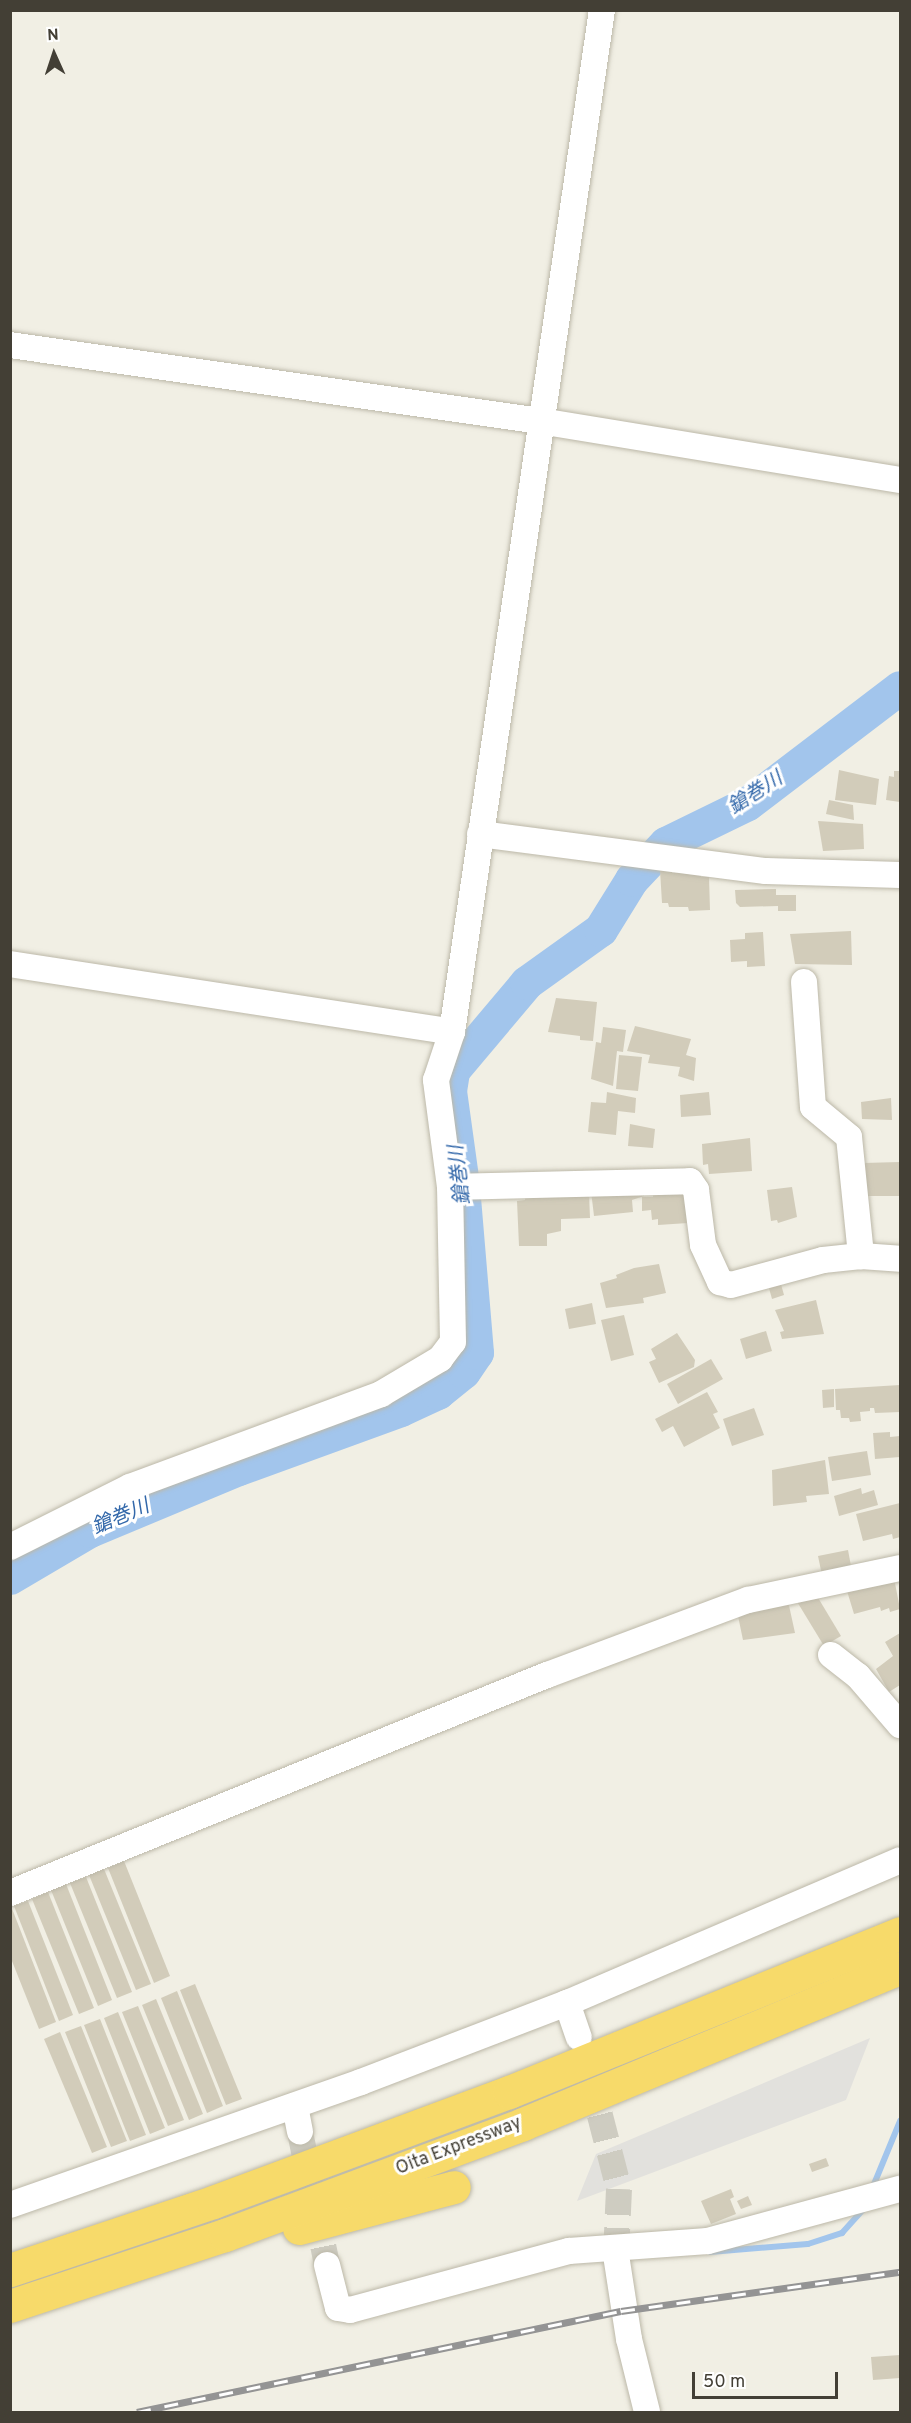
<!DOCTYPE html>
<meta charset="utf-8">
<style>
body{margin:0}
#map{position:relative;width:911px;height:2423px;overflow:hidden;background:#f1efe4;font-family:Overpass,"Noto Sans JP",sans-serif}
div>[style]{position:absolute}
.parking>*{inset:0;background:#e2e1dd}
.stream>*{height:6px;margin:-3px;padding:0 3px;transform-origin:3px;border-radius:3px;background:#a2c5ec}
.river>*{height:34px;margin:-17px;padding:0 17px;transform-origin:17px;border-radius:17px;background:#a2c5ec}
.building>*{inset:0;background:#d2ccba}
.minor-tunnel>*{height:26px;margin-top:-13px;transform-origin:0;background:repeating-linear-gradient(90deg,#ceccc1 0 26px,transparent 0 39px)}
.roads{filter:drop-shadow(0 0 2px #bcb8a8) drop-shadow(0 0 2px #bcb8a8)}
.minor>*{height:26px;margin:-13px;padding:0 13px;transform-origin:13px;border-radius:13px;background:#fff}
.highway>*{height:33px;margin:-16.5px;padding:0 16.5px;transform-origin:16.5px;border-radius:16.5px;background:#f7da6a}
.rail>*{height:7px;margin-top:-3.5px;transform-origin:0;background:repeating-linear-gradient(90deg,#fff 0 14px,#949494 0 28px);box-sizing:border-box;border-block:2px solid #949494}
span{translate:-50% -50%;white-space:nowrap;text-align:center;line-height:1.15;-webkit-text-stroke:6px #fff;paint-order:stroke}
.street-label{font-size:18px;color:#433f35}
.water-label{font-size:20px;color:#3368aa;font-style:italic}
.frame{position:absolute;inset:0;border:12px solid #433f35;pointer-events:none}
.north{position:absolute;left:24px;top:24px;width:60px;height:60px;-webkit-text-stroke:4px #fff;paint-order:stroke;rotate:357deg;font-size:16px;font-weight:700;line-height:24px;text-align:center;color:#433f35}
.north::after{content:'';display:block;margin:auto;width:21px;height:27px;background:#433f35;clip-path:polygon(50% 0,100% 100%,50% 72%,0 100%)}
.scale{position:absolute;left:692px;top:2372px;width:146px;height:27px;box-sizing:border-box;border:3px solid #433f35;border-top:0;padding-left:8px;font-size:18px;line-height:21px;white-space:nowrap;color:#433f35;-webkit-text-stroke:4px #fff;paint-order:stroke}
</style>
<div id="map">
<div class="parking">
<i style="clip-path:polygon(870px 2038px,846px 2100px,577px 2201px,596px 2154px)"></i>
</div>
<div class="stream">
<i style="left:872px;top:2189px;width:74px;rotate:-67.6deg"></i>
<i style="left:710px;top:2252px;width:98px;rotate:-4.7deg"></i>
<i style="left:808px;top:2244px;width:36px;rotate:-18deg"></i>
<i style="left:842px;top:2233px;width:38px;rotate:-48deg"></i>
</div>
<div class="river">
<i style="left:10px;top:1578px;width:93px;rotate:-30.4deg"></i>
<i style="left:90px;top:1531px;width:161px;rotate:-22.6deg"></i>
<i style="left:239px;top:1469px;width:172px;rotate:-20deg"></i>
<i style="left:401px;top:1410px;width:41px;rotate:-24.7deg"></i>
<i style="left:438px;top:1393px;width:33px;rotate:-39deg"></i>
<i style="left:464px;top:1372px;width:23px;rotate:-56deg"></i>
<i style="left:477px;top:1353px;width:169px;rotate:-94.8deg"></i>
<i style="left:463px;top:1185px;width:95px;rotate:-97.9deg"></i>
<i style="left:450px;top:1091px;width:20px;rotate:-81deg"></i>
<i style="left:453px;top:1071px;width:115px;rotate:-49.9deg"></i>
<i style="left:527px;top:983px;width:91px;rotate:-35.6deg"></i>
<i style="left:601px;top:930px;width:59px;rotate:-58.2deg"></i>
<i style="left:632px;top:880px;width:50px;rotate:-46.6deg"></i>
<i style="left:666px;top:844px;width:91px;rotate:-26deg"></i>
<i style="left:748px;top:804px;width:191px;rotate:-37.3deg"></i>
</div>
<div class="building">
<i style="clip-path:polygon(839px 770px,879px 779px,876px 805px,835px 800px)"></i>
<i style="clip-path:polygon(894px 771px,900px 771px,900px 802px,886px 800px,889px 776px,894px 777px)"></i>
<i style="clip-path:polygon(829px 800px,853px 805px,854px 820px,826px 814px)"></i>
<i style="clip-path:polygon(818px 821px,863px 824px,864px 849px,823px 851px)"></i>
<i style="clip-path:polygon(672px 869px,672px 873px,701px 872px,701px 877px,709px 877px,710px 910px,689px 911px,688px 907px,669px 907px,668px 903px,662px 903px,660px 870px)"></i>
<i style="clip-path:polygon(776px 889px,776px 895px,796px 895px,796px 911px,778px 911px,778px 906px,740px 907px,736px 903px,735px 890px)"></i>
<i style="clip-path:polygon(851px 931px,852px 965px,795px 964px,790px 934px)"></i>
<i style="clip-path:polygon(763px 932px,765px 966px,747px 967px,747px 961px,731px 962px,730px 940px,745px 939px,745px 933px)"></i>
<i style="clip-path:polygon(556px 998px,597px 1002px,593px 1041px,580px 1040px,580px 1036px,548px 1032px)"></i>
<i style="clip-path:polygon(635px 1026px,691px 1039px,686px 1055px,696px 1058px,694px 1081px,678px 1076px,680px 1067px,648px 1063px,650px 1055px,627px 1051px)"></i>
<i style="clip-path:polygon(603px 1027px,626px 1030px,623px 1052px,617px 1051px,613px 1086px,591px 1079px,596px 1042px,601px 1043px)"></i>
<i style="clip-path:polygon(619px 1055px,642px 1057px,638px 1091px,616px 1089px)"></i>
<i style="clip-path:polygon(607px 1092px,636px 1098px,635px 1113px,618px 1111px,616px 1135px,588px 1132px,591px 1102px,606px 1103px)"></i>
<i style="clip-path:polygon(709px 1092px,711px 1115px,681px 1117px,680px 1095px)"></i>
<i style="clip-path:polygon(891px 1098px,892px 1120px,862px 1119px,861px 1102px)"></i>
<i style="clip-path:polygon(630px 1124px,655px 1129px,653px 1148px,628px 1146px)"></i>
<i style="clip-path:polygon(750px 1138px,752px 1171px,709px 1174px,708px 1164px,703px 1165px,702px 1144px)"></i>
<i style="clip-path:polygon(900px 1162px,900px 1196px,863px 1196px,863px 1163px)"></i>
<i style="clip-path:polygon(792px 1187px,797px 1217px,778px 1223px,777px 1220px,771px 1221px,767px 1190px)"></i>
<i style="clip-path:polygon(644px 1188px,644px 1196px,632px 1200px,633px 1212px,594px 1216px,591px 1191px)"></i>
<i style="clip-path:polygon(525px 1189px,589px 1193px,590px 1218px,561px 1219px,561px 1231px,547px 1234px,547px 1246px,519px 1246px,517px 1201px,525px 1200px)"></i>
<i style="clip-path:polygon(653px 1193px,687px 1193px,688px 1223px,658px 1225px,658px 1219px,652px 1220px,651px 1210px,642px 1211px,642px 1197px,653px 1197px)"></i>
<i style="clip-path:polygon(659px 1264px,666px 1293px,643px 1298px,644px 1303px,606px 1308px,600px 1283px,617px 1278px,616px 1275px,634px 1268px)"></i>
<i style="clip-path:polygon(779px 1277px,784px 1295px,772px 1299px,767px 1281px)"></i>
<i style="clip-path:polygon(816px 1300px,824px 1334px,782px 1339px,780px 1332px,784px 1331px,775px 1310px)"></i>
<i style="clip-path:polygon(592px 1303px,596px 1324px,569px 1329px,565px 1309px)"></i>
<i style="clip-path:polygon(624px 1315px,634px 1355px,611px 1361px,601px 1320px)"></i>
<i style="clip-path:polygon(766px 1331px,772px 1351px,746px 1359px,740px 1339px)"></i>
<i style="clip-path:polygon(677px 1333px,695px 1360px,694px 1367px,659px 1383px,649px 1362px,656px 1359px,651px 1349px)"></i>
<i style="clip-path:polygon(711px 1359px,723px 1379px,678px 1404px,667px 1384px)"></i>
<i style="clip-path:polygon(900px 1385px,900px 1412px,875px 1413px,874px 1408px,870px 1408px,870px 1411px,860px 1412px,861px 1421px,850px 1422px,849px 1418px,841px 1418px,840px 1410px,836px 1410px,835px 1389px)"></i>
<i style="clip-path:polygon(834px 1389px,834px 1407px,823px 1408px,822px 1390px)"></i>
<i style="clip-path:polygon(707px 1392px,718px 1412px,713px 1414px,720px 1428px,684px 1447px,673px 1426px,662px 1432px,655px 1419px)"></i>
<i style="clip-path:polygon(754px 1408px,764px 1435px,732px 1446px,723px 1419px)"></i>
<i style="clip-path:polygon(890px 1432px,890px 1437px,900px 1436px,900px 1457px,875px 1459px,873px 1433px)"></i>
<i style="clip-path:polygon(867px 1451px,871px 1475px,832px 1481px,828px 1457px)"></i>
<i style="clip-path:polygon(825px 1460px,829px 1494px,806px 1496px,807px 1502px,773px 1506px,772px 1470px)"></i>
<i style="clip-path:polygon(861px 1488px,862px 1494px,874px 1490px,878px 1505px,839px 1516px,834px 1496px)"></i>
<i style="clip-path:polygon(900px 1503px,900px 1537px,893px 1539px,892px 1534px,863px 1541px,856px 1514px)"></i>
<i style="clip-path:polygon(848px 1550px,851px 1566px,823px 1580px,818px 1556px)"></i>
<i style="clip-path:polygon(894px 1578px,900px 1609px,890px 1612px,889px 1608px,881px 1611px,880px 1607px,854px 1614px,847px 1591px)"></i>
<i style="clip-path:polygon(817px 1596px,841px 1636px,824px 1646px,796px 1600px)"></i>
<i style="clip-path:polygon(788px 1601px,795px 1633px,743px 1640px,738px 1616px)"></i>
<i style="clip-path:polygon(900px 1633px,900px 1685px,889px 1692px,876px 1669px,893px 1656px,885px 1642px)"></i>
<i style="clip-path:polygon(124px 1861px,170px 1976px,154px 1983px,108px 1868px)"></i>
<i style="clip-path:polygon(104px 1869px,151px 1984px,136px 1990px,89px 1875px)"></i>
<i style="clip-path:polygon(86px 1877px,132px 1992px,117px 1998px,70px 1883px)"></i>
<i style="clip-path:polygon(66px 1884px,112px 2000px,98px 2006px,51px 1890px)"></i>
<i style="clip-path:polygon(48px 1892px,94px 2008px,79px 2014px,32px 1899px)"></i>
<i style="clip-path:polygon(28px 1901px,73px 2015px,59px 2021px,14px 1906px)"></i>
<i style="clip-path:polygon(11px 1906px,56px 2022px,39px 2029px,10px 1956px)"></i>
<i style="clip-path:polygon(195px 1984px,242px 2099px,226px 2105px,180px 1990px)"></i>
<i style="clip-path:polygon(177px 1991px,223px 2106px,207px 2113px,161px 1998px)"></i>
<i style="clip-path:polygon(156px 1999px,203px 2114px,189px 2120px,142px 2005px)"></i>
<i style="clip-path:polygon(138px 2006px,184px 2120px,168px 2126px,122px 2012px)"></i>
<i style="clip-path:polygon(118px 2012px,165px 2128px,150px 2134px,104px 2018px)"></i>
<i style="clip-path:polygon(100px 2019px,146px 2135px,130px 2141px,84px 2025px)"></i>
<i style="clip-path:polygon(81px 2026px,127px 2141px,111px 2147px,65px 2032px)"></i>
<i style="clip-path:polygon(60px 2032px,107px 2147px,92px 2153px,44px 2039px)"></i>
<i style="clip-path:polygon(826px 2158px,829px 2166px,812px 2172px,809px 2164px)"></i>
<i style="clip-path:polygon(731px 2189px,734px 2197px,730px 2199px,736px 2214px,711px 2224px,701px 2201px)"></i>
<i style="clip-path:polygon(748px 2196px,752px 2205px,741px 2209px,737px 2201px)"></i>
<i style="clip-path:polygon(900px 2355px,900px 2378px,873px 2380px,871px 2357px)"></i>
</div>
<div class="minor-tunnel">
<i style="left:590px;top:2077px;width:116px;rotate:75.5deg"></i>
<i style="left:619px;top:2189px;width:66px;rotate:92.6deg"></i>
<i style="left:300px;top:2132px;width:136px;rotate:78.5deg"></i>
</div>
<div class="roads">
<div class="minor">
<i style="left:10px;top:345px;width:535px;rotate:8.16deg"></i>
<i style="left:540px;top:421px;width:365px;rotate:9.3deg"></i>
<i style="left:480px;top:834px;width:288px;rotate:7.4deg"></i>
<i style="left:766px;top:871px;width:134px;rotate:1.7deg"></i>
<i style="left:10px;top:964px;width:447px;rotate:8.7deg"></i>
<i style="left:804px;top:982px;width:125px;rotate:85.9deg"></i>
<i style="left:813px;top:1107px;width:47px;rotate:39.8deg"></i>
<i style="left:849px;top:1137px;width:120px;rotate:84.2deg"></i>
<i style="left:450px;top:1187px;width:240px;rotate:-1.4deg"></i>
<i style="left:690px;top:1181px;width:11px;rotate:56deg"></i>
<i style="left:696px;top:1190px;width:55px;rotate:82.7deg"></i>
<i style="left:703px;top:1245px;width:41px;rotate:65.3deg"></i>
<i style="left:720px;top:1282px;width:11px;rotate:15deg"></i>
<i style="left:731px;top:1285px;width:95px;rotate:-15.2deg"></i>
<i style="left:823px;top:1260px;width:38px;rotate:-6deg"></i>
<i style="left:861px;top:1256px;width:39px;rotate:4deg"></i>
<i style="left:10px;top:1547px;width:134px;rotate:-26.6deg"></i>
<i style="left:130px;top:1487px;width:268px;rotate:-20.3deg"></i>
<i style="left:381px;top:1394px;width:69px;rotate:-30.7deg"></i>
<i style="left:440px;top:1359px;width:21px;rotate:-53deg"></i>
<i style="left:453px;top:1342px;width:155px;rotate:-91.1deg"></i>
<i style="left:450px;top:1187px;width:108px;rotate:-97.5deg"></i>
<i style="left:436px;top:1080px;width:51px;rotate:-71.6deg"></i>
<i style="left:452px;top:1032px;width:1033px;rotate:-81.65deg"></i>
<i style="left:831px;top:1655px;width:34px;rotate:38deg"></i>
<i style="left:858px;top:1676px;width:65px;rotate:49.4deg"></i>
<i style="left:10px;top:1893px;width:580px;rotate:-22.1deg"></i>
<i style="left:547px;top:1675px;width:215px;rotate:-20.5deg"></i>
<i style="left:748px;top:1600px;width:155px;rotate:-11.9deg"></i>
<i style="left:567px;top:2003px;width:36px;rotate:71deg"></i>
<i style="left:295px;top:2106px;width:26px;rotate:79deg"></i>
<i style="left:10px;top:2205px;width:372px;rotate:-19.3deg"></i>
<i style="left:361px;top:2082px;width:221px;rotate:-21deg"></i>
<i style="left:567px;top:2003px;width:362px;rotate:-23.2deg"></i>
<i style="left:616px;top:2255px;width:85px;rotate:81.2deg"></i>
<i style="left:629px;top:2339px;width:75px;rotate:76.1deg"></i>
<i style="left:327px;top:2265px;width:44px;rotate:75.7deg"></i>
<i style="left:338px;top:2308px;width:12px;rotate:9deg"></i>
<i style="left:350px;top:2310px;width:227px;rotate:-15.1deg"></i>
<i style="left:569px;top:2251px;width:139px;rotate:-4.1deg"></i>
<i style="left:708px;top:2241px;width:199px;rotate:-15.2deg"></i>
</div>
<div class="highway">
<i style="left:299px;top:2228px;width:160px;rotate:-14.8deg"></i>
<i style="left:10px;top:2270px;width:214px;rotate:-18.5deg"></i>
<i style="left:213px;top:2202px;width:316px;rotate:-20.4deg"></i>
<i style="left:509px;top:2092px;width:422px;rotate:-22.1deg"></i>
<i style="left:10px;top:2306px;width:226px;rotate:-18.3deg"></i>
<i style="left:225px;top:2235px;width:318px;rotate:-20.4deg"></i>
<i style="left:523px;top:2124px;width:408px;rotate:-22.5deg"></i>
</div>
</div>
<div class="rail">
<i style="left:137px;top:2412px;width:494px;rotate:-11.8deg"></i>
<i style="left:621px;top:2311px;width:282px;rotate:-8deg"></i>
</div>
<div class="street-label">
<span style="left:459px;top:2147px;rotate:-21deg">Oita Expressway</span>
</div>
<div class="water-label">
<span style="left:756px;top:794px;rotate:-33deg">鎗巻川</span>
<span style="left:461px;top:1175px;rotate:-97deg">鎗巻川</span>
<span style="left:121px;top:1518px;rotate:-23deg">鎗巻川</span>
</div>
<div class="frame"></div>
<div class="north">N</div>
<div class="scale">50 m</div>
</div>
